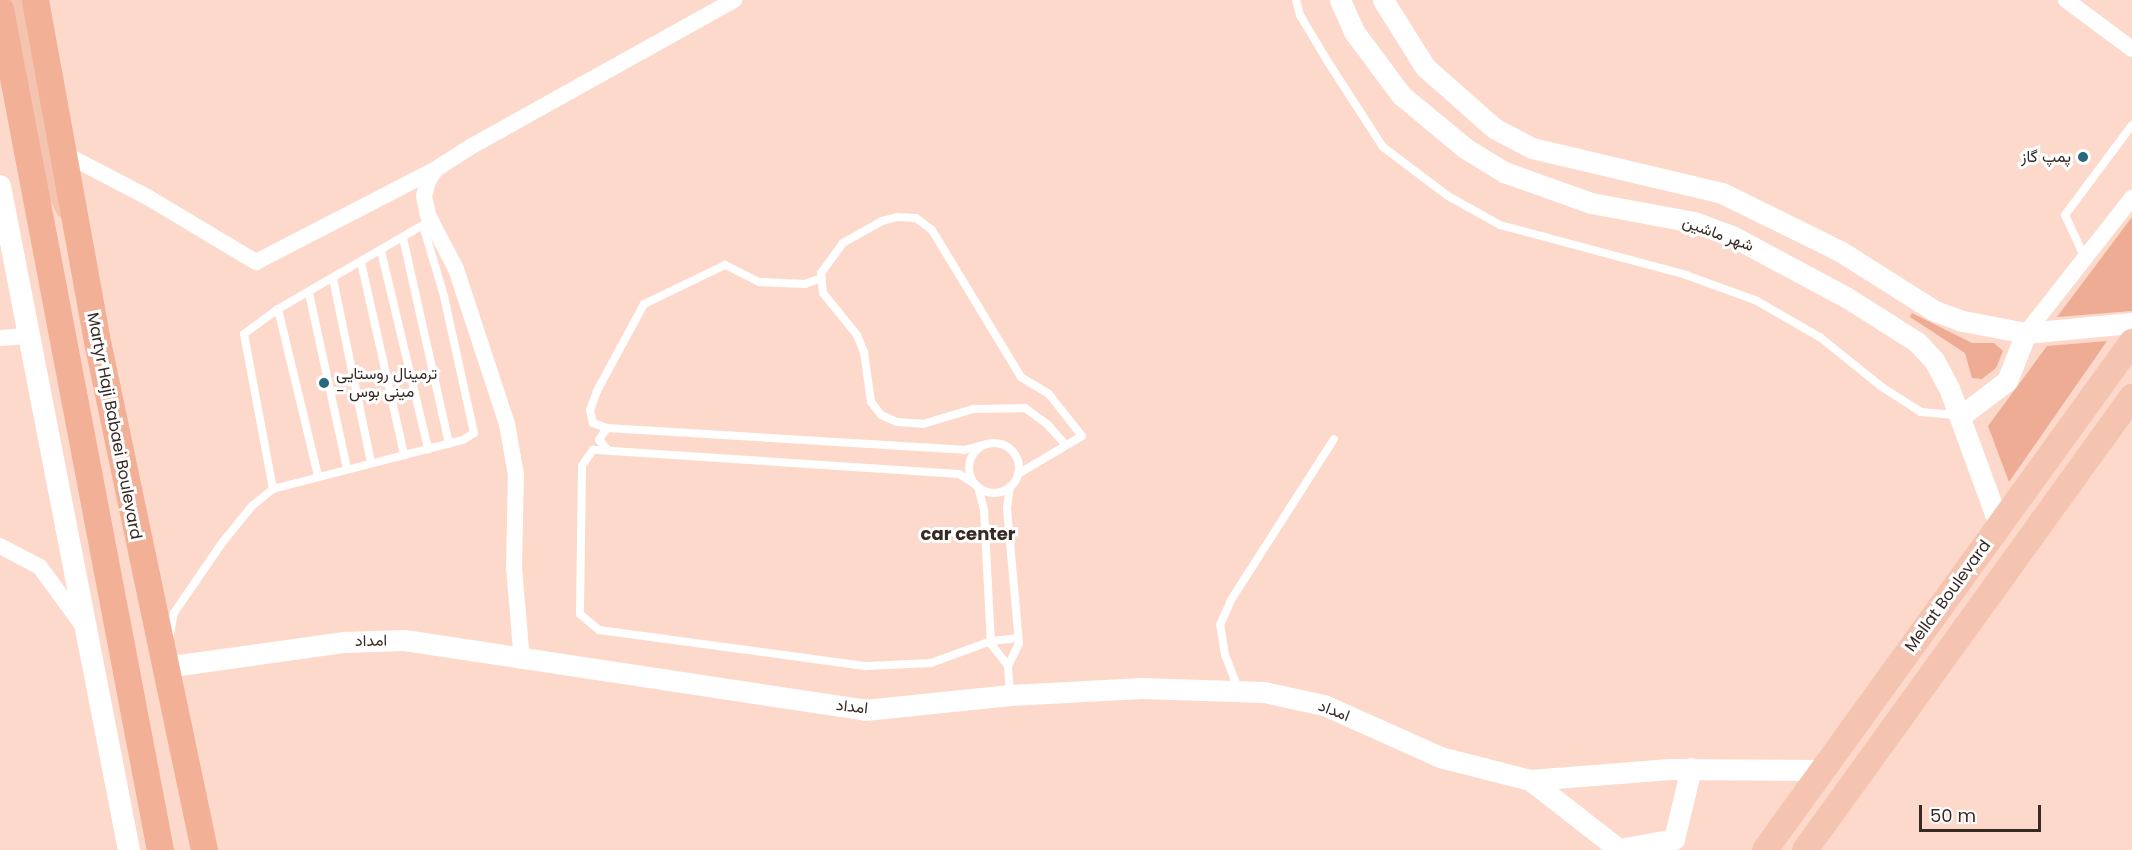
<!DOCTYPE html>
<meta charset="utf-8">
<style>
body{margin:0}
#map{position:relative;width:2132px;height:850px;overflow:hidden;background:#fdd9cb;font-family:Poppins,Vazirmatn,sans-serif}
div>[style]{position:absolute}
.green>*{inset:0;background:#edac93}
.service>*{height:8px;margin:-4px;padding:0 4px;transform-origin:4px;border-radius:4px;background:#fff}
.service>.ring{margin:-4px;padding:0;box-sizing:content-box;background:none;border:8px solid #fff;border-radius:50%}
.minor>*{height:16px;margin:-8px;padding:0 8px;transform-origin:8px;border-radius:8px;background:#fff}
.tertiary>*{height:21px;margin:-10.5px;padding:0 10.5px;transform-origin:10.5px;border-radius:10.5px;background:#fff}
.secondary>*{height:22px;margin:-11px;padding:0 11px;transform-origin:11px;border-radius:11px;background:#fff}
.primary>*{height:26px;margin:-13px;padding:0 13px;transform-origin:13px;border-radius:13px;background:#f5c4b1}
.trunk>*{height:27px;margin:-13.5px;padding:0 13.5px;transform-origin:13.5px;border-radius:13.5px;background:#f2b097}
.dots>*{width:16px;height:16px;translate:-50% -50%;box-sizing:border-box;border:3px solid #fff;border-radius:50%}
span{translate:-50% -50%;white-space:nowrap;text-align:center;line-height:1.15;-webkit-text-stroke:6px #fff;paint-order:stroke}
.poi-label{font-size:16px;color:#372924}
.right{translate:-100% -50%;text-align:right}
.left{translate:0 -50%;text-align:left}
.street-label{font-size:16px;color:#372924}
.neighbourhood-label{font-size:18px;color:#372924;font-weight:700}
.scale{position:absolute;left:1919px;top:805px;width:122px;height:27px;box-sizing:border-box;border:3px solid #372924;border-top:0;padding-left:8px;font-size:18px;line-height:21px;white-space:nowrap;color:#372924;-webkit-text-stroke:4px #fff;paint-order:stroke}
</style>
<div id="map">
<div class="green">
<i style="clip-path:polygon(2132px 217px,2132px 311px,2057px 317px)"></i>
<i style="clip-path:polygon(1912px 313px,1972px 343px,1994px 343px,2003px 351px,1996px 368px,1982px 379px,1972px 378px,1965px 353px,1910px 317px)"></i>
<i style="clip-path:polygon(2107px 341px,2009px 482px,1988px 426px,2047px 346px)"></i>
</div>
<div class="service">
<i style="left:1296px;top:0;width:16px;rotate:75deg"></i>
<i style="left:1300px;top:15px;width:55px;rotate:59.2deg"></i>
<i style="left:1328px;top:62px;width:101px;rotate:57.1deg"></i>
<i style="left:1383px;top:147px;width:81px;rotate:37deg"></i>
<i style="left:1448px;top:196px;width:60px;rotate:29.1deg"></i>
<i style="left:1500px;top:225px;width:193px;rotate:15deg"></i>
<i style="left:1686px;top:275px;width:76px;rotate:20.1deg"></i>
<i style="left:1757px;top:301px;width:74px;rotate:30deg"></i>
<i style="left:1821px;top:338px;width:78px;rotate:38.8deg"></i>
<i style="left:1882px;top:387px;width:46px;rotate:32.7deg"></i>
<i style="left:1921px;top:412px;width:37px;rotate:5deg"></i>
<i style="left:403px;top:238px;width:211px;rotate:77.4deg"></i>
<i style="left:381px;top:251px;width:204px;rotate:76.6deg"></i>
<i style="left:2085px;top:258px;width:47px;rotate:-114.9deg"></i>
<i style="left:2065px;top:215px;width:112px;rotate:-53.3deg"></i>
<i style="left:361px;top:262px;width:198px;rotate:77.4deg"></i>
<i style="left:822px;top:278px;width:18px;rotate:161deg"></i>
<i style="left:805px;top:284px;width:46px;rotate:-177.5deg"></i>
<i style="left:759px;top:282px;width:38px;rotate:-153deg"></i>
<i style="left:725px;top:265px;width:90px;rotate:154.3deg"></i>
<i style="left:644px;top:304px;width:99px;rotate:118.4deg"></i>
<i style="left:597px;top:391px;width:20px;rotate:110deg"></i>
<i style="left:590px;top:410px;width:13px;rotate:77deg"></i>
<i style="left:593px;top:423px;width:15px;rotate:20deg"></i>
<i style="left:607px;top:428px;width:358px;rotate:3.5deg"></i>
<i style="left:964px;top:450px;width:23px;rotate:-15deg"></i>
<i style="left:333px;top:279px;width:188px;rotate:78.3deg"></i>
<i style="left:309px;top:293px;width:180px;rotate:77.8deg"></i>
<i style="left:278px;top:309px;width:172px;rotate:76.5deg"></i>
<i style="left:607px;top:428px;width:14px;rotate:124deg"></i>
<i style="left:599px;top:440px;width:13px;rotate:48deg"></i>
<i class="ring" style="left:969px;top:443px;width:42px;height:42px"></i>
<i style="left:1018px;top:474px;width:74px;rotate:-30.7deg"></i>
<i style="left:1082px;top:436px;width:53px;rotate:-128.2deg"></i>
<i style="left:1049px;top:394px;width:33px;rotate:-149deg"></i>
<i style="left:1021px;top:377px;width:172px;rotate:-121.2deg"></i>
<i style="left:932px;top:230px;width:20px;rotate:-143deg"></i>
<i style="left:916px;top:218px;width:19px;rotate:-177deg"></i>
<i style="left:897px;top:217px;width:16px;rotate:165deg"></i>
<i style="left:882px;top:221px;width:45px;rotate:150.6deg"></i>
<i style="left:843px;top:243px;width:37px;rotate:126deg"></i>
<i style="left:821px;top:273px;width:20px;rotate:84deg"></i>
<i style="left:823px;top:293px;width:54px;rotate:51deg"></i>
<i style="left:857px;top:335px;width:18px;rotate:68deg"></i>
<i style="left:864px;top:352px;width:50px;rotate:82deg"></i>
<i style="left:871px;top:402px;width:16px;rotate:52deg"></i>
<i style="left:881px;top:415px;width:17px;rotate:24deg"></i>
<i style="left:897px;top:422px;width:26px;rotate:4deg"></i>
<i style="left:923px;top:424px;width:52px;rotate:-16.7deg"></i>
<i style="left:973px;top:409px;width:52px;rotate:-1.1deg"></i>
<i style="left:1025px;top:408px;width:27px;rotate:36deg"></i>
<i style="left:1047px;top:424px;width:28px;rotate:48deg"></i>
<i style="left:975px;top:484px;width:19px;rotate:-148deg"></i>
<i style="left:959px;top:474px;width:367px;rotate:-176.2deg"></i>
<i style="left:593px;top:450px;width:19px;rotate:125deg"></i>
<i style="left:582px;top:466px;width:148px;rotate:90.8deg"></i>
<i style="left:580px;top:614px;width:25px;rotate:40deg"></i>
<i style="left:599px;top:630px;width:270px;rotate:7.7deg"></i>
<i style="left:867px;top:666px;width:64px;rotate:-2.7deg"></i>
<i style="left:931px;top:663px;width:64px;rotate:-20.1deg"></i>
<i style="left:991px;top:641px;width:27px;rotate:-6deg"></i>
<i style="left:978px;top:487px;width:24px;rotate:75deg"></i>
<i style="left:984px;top:510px;width:134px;rotate:87deg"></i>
<i style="left:991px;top:644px;width:28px;rotate:52deg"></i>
<i style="left:1008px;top:666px;width:25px;rotate:-64deg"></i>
<i style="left:1019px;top:643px;width:136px;rotate:-95.1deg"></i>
<i style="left:1007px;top:508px;width:21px;rotate:-82deg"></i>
<i style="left:169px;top:640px;width:27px;rotate:-80deg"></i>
<i style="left:174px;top:613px;width:85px;rotate:-55.6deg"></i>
<i style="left:222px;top:543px;width:48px;rotate:-51deg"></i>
<i style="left:252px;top:506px;width:27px;rotate:-39deg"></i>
<i style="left:273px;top:489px;width:196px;rotate:-14.5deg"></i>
<i style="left:463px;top:440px;width:13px;rotate:-32deg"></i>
<i style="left:474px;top:433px;width:140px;rotate:-102.4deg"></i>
<i style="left:444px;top:296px;width:74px;rotate:-106.5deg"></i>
<i style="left:423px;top:225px;width:168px;rotate:149.9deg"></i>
<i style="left:278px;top:309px;width:42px;rotate:143.7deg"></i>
<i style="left:244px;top:334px;width:158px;rotate:79.4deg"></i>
<i style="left:1008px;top:666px;width:29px;rotate:86deg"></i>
<i style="left:1239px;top:691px;width:39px;rotate:-111deg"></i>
<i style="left:1225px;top:655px;width:30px;rotate:-99deg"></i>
<i style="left:1220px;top:625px;width:27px;rotate:-66deg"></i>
<i style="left:1231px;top:600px;width:191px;rotate:-57.4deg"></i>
</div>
<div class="minor">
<i style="left:2066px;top:0;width:82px;rotate:36.6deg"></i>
<i style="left:63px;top:153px;width:97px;rotate:27.6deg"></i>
<i style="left:149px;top:198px;width:125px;rotate:30.9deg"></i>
<i style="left:256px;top:262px;width:203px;rotate:-27.3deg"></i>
<i style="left:2026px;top:333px;width:172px;rotate:-51.9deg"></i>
<i style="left:0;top:338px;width:28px;rotate:-4deg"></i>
<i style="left:0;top:546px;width:45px;rotate:27.7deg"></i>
<i style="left:40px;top:567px;width:73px;rotate:53.9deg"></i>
<i style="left:522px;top:661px;width:94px;rotate:-94.9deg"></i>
<i style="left:514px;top:567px;width:92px;rotate:-88.8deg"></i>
<i style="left:516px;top:475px;width:52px;rotate:-100deg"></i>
<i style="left:507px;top:424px;width:163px;rotate:-108.2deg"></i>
<i style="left:456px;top:269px;width:61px;rotate:-117.4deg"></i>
<i style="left:428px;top:215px;width:19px;rotate:-102deg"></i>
<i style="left:424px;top:196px;width:16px;rotate:-75deg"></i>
<i style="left:428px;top:181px;width:14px;rotate:-56deg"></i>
<i style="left:436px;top:169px;width:43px;rotate:-32.6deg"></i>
<i style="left:472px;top:146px;width:300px;rotate:-29.1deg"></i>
</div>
<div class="tertiary">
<i style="left:1340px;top:0;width:36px;rotate:66deg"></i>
<i style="left:1355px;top:33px;width:77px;rotate:53.4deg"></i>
<i style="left:1401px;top:95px;width:83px;rotate:39.6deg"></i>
<i style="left:1465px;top:148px;width:46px;rotate:31.6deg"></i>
<i style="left:1504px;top:172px;width:92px;rotate:19.6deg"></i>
<i style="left:1591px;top:203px;width:105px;rotate:10.5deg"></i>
<i style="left:1694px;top:222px;width:40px;rotate:20.2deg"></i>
<i style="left:1732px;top:236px;width:129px;rotate:28.2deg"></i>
<i style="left:1846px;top:297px;width:84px;rotate:32.4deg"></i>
<i style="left:1917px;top:342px;width:25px;rotate:47deg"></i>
<i style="left:1934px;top:360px;width:32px;rotate:62deg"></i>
<i style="left:1949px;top:388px;width:146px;rotate:69.9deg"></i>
<i style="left:1383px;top:0;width:79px;rotate:57.9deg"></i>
<i style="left:1425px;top:67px;width:92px;rotate:41.5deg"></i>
<i style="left:1494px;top:128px;width:43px;rotate:27.8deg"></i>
<i style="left:1532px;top:148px;width:195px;rotate:13.3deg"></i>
<i style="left:1722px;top:193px;width:131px;rotate:26.2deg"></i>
<i style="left:1840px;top:251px;width:112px;rotate:32.3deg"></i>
<i style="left:1935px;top:311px;width:30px;rotate:20deg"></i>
<i style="left:1963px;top:321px;width:64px;rotate:10.8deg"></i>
<i style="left:2026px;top:333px;width:106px;rotate:-5.4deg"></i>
<i style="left:1962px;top:415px;width:56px;rotate:-37.1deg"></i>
<i style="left:2007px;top:381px;width:52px;rotate:-68.4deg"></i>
<i style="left:165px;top:667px;width:181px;rotate:-8deg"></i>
<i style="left:344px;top:642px;width:60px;rotate:-1.9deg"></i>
<i style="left:404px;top:640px;width:466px;rotate:8.6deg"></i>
<i style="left:865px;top:710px;width:146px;rotate:-5.9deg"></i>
<i style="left:1010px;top:695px;width:131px;rotate:-3.1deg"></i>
<i style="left:1141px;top:688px;width:123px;rotate:1.9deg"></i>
<i style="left:1264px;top:692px;width:61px;rotate:12.2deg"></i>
<i style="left:1324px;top:705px;width:127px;rotate:24.1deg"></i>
<i style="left:1440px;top:757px;width:93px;rotate:14.3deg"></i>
<i style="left:1530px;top:780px;width:140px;rotate:-4.5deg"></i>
<i style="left:1670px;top:769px;width:152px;rotate:0.4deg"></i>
<i style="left:1530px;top:780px;width:114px;rotate:37.9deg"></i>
<i style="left:1619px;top:849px;width:56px;rotate:-10.3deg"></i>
<i style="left:1674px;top:839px;width:73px;rotate:-76.5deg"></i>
</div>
<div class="secondary">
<i style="left:0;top:186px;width:676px;rotate:79.01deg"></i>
</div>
<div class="primary">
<i style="left:18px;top:0;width:173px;rotate:79.3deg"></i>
<i style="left:50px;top:170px;width:41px;rotate:64.1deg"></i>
<i style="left:1765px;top:850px;width:627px;rotate:-54.15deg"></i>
<i style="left:1805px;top:850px;width:559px;rotate:-54.18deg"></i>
</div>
<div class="trunk">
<i style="left:35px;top:0;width:352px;rotate:79.7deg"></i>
<i style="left:98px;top:346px;width:515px;rotate:78.12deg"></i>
<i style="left:0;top:9px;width:856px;rotate:79.23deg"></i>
</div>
<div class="dots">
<i style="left:2083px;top:157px;background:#28697d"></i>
<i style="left:324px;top:383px;background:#28697d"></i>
</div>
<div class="poi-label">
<span class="right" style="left:2071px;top:157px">پمپ گاز</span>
<span class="left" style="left:336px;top:383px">ترمینال روستایی<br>- مینی بوس</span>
</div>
<div class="street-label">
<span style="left:1718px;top:234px;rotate:20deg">شهر ماشین</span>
<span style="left:114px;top:426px;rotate:79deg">Martyr Haji Babaei Boulevard</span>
<span style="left:1948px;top:596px;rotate:-54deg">Mellat Boulevard</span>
<span style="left:371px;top:641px;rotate:-1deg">امداد</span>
<span style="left:852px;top:707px;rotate:6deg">امداد</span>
<span style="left:1334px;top:711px;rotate:21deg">امداد</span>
</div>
<div class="neighbourhood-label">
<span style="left:968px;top:534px">car center</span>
</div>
<div class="scale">50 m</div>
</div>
